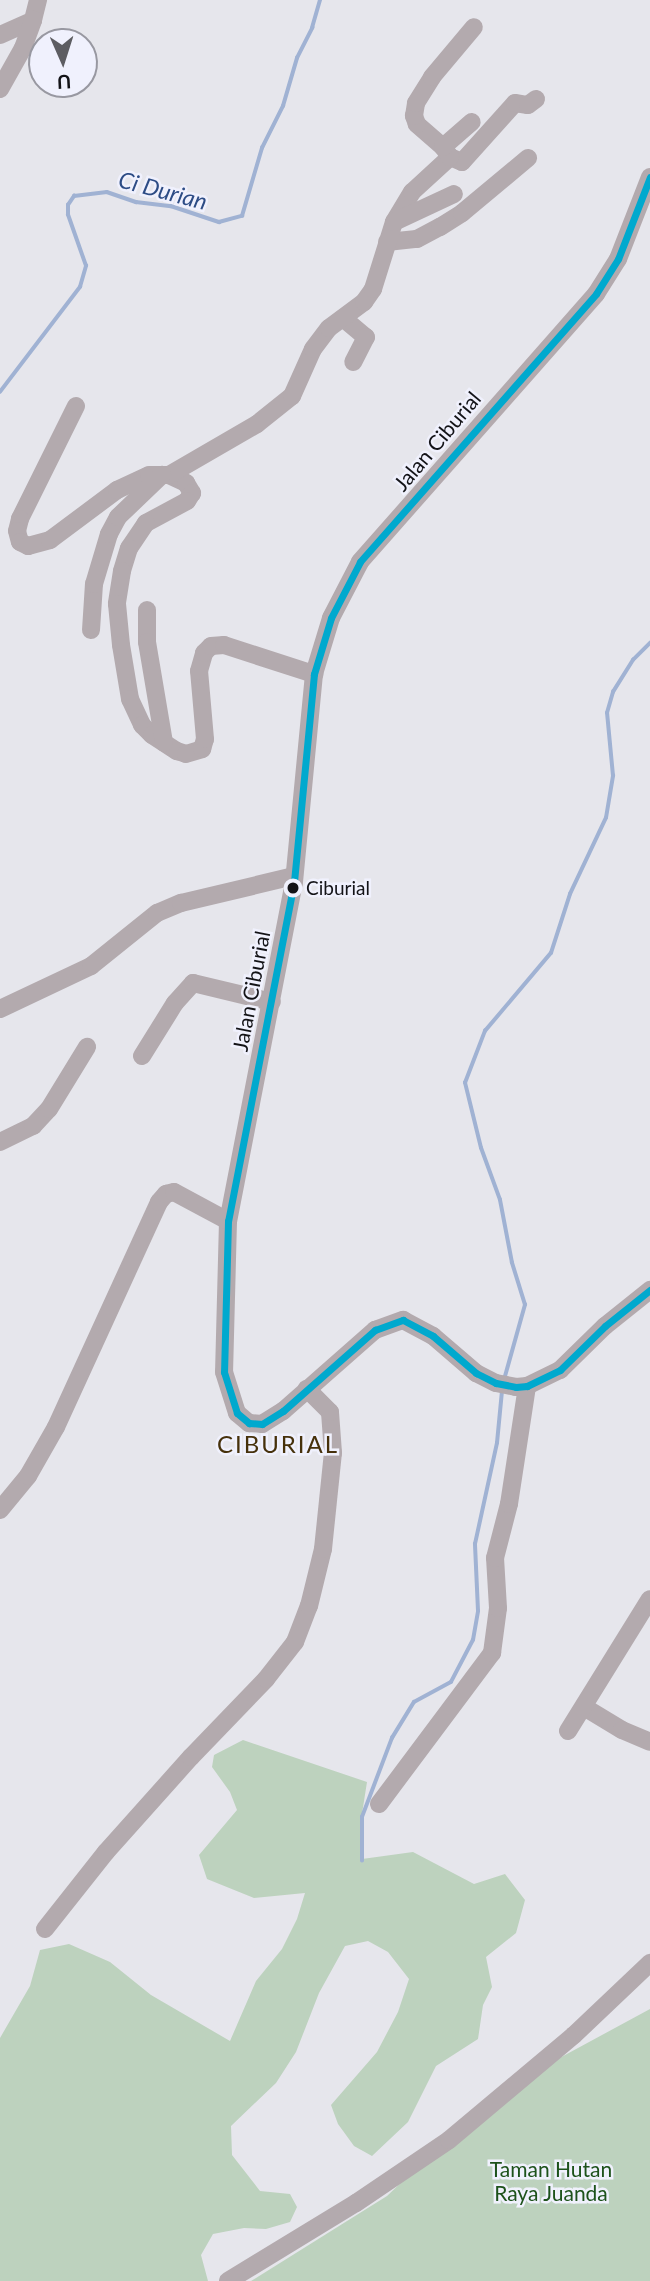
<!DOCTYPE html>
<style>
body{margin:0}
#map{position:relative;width:650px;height:2281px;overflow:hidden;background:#e6e6ec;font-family:Lato,sans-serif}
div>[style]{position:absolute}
.green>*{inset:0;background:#bdd2be}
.stream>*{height:3.5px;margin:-1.75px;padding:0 1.75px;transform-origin:1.75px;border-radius:1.75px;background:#a0b2d3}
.minor>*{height:18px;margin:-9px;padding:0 9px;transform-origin:9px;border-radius:9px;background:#b3aaae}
.bus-1>*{height:7px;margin:-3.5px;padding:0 3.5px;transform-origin:3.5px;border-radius:3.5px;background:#00a9ce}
.dots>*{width:19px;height:19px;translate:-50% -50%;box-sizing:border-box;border:4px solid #f0f1fd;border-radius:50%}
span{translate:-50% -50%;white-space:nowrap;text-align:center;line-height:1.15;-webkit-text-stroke:5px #f0f1fd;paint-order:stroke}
.bus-label{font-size:19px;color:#131317}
.left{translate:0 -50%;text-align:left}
.street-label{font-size:21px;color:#131317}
.park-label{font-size:21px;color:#1d521b}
.water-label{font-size:23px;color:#2d4c85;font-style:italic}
.quarter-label{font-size:24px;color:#46310b;letter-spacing:2px}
.north{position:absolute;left:28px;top:28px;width:70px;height:70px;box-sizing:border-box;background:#f0f1fd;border:2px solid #9898a1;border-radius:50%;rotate:177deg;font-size:19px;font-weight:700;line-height:28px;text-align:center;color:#131317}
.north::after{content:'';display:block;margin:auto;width:24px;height:32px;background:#5d5d62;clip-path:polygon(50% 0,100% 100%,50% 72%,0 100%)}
</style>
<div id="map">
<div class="green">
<i style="clip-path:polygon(243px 1740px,367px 1782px,361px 1820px,362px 1859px,413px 1852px,474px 1884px,505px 1874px,525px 1900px,516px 1933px,486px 1957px,492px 1987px,483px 2005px,478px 2039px,436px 2066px,408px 2122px,372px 2156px,354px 2146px,338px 2124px,331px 2105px,377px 2052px,398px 2012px,409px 1979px,388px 1952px,368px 1941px,345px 1946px,319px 1993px,296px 2052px,276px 2083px,231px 2126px,232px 2155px,260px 2191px,290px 2194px,297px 2207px,290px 2222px,266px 2229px,244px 2228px,213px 2234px,201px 2255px,208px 2281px,0 2281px,0 2038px,30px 1986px,40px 1950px,69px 1944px,110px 1962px,151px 1995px,230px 2041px,256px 1981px,282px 1949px,297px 1919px,305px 1893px,254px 1898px,207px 1879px,199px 1855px,237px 1810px,230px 1792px,212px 1767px,214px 1755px)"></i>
<i style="clip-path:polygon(650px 2009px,650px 2281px,251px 2281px,387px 2196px,453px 2133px,530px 2074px)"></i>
</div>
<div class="stream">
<i style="left:0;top:392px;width:132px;rotate:-52.7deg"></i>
<i style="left:80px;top:287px;width:22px;rotate:-74deg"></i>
<i style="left:86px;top:266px;width:54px;rotate:-109.4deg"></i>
<i style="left:68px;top:215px;width:10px;rotate:-90deg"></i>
<i style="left:68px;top:205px;width:11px;rotate:-56deg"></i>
<i style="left:74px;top:196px;width:33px;rotate:-7deg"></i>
<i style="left:107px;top:192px;width:31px;rotate:19deg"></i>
<i style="left:136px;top:202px;width:35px;rotate:7deg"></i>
<i style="left:171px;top:206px;width:51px;rotate:18.4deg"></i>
<i style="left:219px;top:222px;width:24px;rotate:-15deg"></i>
<i style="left:242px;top:216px;width:71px;rotate:-73.6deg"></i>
<i style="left:262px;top:148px;width:47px;rotate:-63.4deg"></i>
<i style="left:283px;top:106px;width:50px;rotate:-73.7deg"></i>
<i style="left:297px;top:58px;width:34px;rotate:-63deg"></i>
<i style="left:312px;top:28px;width:29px;rotate:-74deg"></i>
<i style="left:504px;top:1380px;width:78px;rotate:-74.4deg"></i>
<i style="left:525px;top:1305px;width:44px;rotate:-107.2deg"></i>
<i style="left:512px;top:1263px;width:64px;rotate:-100.8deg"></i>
<i style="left:500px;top:1200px;width:55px;rotate:-110.1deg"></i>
<i style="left:481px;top:1148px;width:67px;rotate:-103.8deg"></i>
<i style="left:465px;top:1083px;width:56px;rotate:-69deg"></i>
<i style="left:485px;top:1031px;width:102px;rotate:-49.8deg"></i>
<i style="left:551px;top:953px;width:62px;rotate:-72.1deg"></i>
<i style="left:570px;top:894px;width:84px;rotate:-64.7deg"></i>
<i style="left:606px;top:818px;width:43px;rotate:-80.5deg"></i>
<i style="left:613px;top:776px;width:63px;rotate:-95.4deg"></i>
<i style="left:607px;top:713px;width:22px;rotate:-74deg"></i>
<i style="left:613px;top:692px;width:38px;rotate:-58deg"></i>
<i style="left:633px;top:660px;width:24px;rotate:-45deg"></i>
<i style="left:362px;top:1861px;width:44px;rotate:-90deg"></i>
<i style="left:362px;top:1817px;width:85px;rotate:-69.2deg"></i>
<i style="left:392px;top:1738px;width:42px;rotate:-58.6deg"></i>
<i style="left:414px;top:1702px;width:42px;rotate:-28.4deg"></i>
<i style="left:451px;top:1682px;width:47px;rotate:-62.4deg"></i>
<i style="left:473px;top:1640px;width:29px;rotate:-80deg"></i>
<i style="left:478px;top:1611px;width:67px;rotate:-92.6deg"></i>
<i style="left:475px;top:1544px;width:103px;rotate:-77.7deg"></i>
<i style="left:497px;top:1443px;width:52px;rotate:-84.5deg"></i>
</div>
<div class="minor">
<i style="left:0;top:35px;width:36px;rotate:-24deg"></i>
<i style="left:33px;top:20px;width:21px;rotate:-76deg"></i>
<i style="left:0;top:89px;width:47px;rotate:-60.7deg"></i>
<i style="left:23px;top:48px;width:30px;rotate:-70deg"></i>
<i style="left:443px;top:147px;width:35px;rotate:-139deg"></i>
<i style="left:417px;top:124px;width:9px;rotate:-111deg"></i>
<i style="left:414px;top:116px;width:13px;rotate:-81deg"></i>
<i style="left:416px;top:103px;width:31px;rotate:-58deg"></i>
<i style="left:432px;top:77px;width:65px;rotate:-50deg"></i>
<i style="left:450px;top:157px;width:13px;rotate:23deg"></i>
<i style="left:462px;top:162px;width:79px;rotate:-48.1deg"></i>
<i style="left:515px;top:103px;width:13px;rotate:9deg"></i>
<i style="left:528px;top:105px;width:10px;rotate:-37deg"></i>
<i style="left:650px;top:177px;width:88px;rotate:111.3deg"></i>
<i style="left:618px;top:259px;width:41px;rotate:122.2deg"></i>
<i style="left:596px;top:294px;width:357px;rotate:131.4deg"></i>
<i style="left:360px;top:562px;width:63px;rotate:117.4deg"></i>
<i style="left:331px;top:618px;width:59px;rotate:106.9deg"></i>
<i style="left:314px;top:674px;width:209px;rotate:95.5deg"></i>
<i style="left:294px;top:882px;width:345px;rotate:101deg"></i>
<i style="left:228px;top:1221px;width:151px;rotate:91.5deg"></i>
<i style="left:224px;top:1372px;width:43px;rotate:72.4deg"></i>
<i style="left:237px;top:1413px;width:16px;rotate:40deg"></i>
<i style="left:249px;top:1423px;width:13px;rotate:4deg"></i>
<i style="left:262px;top:1424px;width:25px;rotate:-32deg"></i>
<i style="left:283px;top:1411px;width:123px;rotate:-41.4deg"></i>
<i style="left:375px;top:1330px;width:30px;rotate:-20deg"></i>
<i style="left:403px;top:1320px;width:34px;rotate:28deg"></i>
<i style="left:433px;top:1336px;width:57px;rotate:40.7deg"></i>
<i style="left:476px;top:1373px;width:22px;rotate:27deg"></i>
<i style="left:496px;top:1383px;width:20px;rotate:11deg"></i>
<i style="left:516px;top:1387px;width:11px;rotate:-5deg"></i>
<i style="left:527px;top:1386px;width:37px;rotate:-26deg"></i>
<i style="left:560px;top:1370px;width:63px;rotate:-44.4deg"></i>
<i style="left:605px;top:1326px;width:58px;rotate:-38.7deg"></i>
<i style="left:394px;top:222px;width:35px;rotate:-59deg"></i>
<i style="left:412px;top:192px;width:52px;rotate:-42.6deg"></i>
<i style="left:450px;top:157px;width:12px;rotate:-125deg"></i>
<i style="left:443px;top:147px;width:38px;rotate:-41deg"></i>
<i style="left:387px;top:242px;width:30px;rotate:-6deg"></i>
<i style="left:417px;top:239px;width:26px;rotate:-28deg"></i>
<i style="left:440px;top:227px;width:26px;rotate:-32deg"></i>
<i style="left:462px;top:213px;width:86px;rotate:-39.8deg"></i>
<i style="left:343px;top:318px;width:30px;rotate:40deg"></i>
<i style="left:366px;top:337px;width:28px;rotate:117deg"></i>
<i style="left:76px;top:406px;width:126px;rotate:116.4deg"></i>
<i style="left:20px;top:519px;width:12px;rotate:104deg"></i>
<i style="left:17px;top:531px;width:11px;rotate:75deg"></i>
<i style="left:20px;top:542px;width:9px;rotate:27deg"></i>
<i style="left:28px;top:546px;width:23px;rotate:-15deg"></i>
<i style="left:50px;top:540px;width:84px;rotate:-36.7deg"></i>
<i style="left:117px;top:490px;width:35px;rotate:-25deg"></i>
<i style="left:149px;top:475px;width:20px"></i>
<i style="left:169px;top:475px;width:19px;rotate:25deg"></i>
<i style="left:186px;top:483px;width:12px;rotate:59deg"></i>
<i style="left:192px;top:493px;width:9px;rotate:122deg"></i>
<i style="left:187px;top:501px;width:47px;rotate:151.8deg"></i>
<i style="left:146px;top:523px;width:30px;rotate:124deg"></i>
<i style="left:129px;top:548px;width:24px;rotate:107deg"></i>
<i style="left:122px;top:571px;width:33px;rotate:99deg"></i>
<i style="left:117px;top:604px;width:41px;rotate:84.4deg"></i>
<i style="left:121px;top:645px;width:55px;rotate:80.5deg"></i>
<i style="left:130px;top:699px;width:29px;rotate:65deg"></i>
<i style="left:142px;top:725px;width:14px;rotate:45deg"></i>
<i style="left:152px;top:735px;width:30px;rotate:33deg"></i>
<i style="left:177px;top:751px;width:9px;rotate:18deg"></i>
<i style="left:186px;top:754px;width:17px;rotate:-17deg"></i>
<i style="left:202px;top:749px;width:10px;rotate:-73deg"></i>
<i style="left:205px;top:739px;width:68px;rotate:-95deg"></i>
<i style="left:199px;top:671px;width:19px;rotate:-74deg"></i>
<i style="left:204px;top:653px;width:10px;rotate:-45deg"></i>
<i style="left:211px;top:646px;width:13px;rotate:-4deg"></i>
<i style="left:224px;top:645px;width:95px;rotate:17.9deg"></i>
<i style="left:169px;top:475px;width:102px;rotate:-30.1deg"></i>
<i style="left:257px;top:424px;width:45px;rotate:-38.7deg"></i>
<i style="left:292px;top:396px;width:51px;rotate:-65.9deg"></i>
<i style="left:313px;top:349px;width:26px;rotate:-53deg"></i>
<i style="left:329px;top:328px;width:44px;rotate:-36.6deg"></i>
<i style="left:364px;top:302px;width:16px;rotate:-55deg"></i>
<i style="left:373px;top:289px;width:70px;rotate:-72.6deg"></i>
<i style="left:394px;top:222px;width:66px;rotate:-25deg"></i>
<i style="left:147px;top:610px;width:32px;rotate:90deg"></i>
<i style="left:147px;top:642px;width:102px;rotate:80.4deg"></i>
<i style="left:91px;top:630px;width:46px;rotate:-86.3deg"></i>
<i style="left:94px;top:584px;width:52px;rotate:-73.3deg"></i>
<i style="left:109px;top:534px;width:19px;rotate:-62deg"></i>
<i style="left:118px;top:517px;width:61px;rotate:-43.7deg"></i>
<i style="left:0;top:1009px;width:101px;rotate:-25.3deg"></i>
<i style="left:91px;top:966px;width:85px;rotate:-38.8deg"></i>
<i style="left:157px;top:913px;width:26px;rotate:-23deg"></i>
<i style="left:181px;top:903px;width:116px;rotate:-13.4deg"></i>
<i style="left:142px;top:1056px;width:62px;rotate:-58.1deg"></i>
<i style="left:175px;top:1003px;width:27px;rotate:-48deg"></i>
<i style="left:193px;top:983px;width:81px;rotate:13.5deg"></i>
<i style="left:0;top:1142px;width:37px;rotate:-26deg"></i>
<i style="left:33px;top:1126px;width:23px;rotate:-47deg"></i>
<i style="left:49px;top:1109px;width:73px;rotate:-58.5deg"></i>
<i style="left:0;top:1510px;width:44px;rotate:-50.5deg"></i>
<i style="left:28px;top:1476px;width:56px;rotate:-60.3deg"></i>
<i style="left:56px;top:1427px;width:247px;rotate:-65.4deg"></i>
<i style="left:159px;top:1202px;width:11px;rotate:-49deg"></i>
<i style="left:166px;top:1194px;width:8px;rotate:-14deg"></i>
<i style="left:174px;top:1192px;width:61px;rotate:28.2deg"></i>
<i style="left:584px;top:1707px;width:44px;rotate:31.2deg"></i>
<i style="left:622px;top:1730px;width:30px;rotate:23deg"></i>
<i style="left:568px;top:1731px;width:155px;rotate:-58.2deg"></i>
<i style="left:379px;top:1804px;width:189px;rotate:-53.2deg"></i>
<i style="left:492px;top:1653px;width:45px;rotate:-82.4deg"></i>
<i style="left:498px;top:1608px;width:50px;rotate:-93.4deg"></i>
<i style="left:495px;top:1558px;width:56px;rotate:-75.5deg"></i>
<i style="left:509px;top:1504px;width:119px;rotate:-81.3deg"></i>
<i style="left:45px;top:1929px;width:98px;rotate:-51.6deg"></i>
<i style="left:106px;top:1852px;width:127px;rotate:-48.2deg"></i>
<i style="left:191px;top:1757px;width:108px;rotate:-46.1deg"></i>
<i style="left:266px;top:1679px;width:47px;rotate:-51.9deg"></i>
<i style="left:295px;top:1642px;width:39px;rotate:-69deg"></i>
<i style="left:309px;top:1606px;width:59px;rotate:-76.2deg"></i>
<i style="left:323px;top:1549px;width:97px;rotate:-84.1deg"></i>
<i style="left:333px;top:1453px;width:41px;rotate:-94.2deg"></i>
<i style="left:330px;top:1412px;width:33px;rotate:-135deg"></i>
<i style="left:228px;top:2281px;width:150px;rotate:-31.4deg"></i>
<i style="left:356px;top:2203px;width:112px;rotate:-34.1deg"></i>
<i style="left:449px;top:2140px;width:163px;rotate:-40deg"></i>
<i style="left:574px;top:2035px;width:105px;rotate:-43.5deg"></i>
</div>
<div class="bus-1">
<i style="left:650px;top:177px;width:88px;rotate:111.3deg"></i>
<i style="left:618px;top:259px;width:41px;rotate:122.2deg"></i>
<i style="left:596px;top:294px;width:357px;rotate:131.4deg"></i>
<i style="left:360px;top:562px;width:63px;rotate:117.4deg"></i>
<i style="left:331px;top:618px;width:59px;rotate:106.9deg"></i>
<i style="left:314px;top:674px;width:209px;rotate:95.5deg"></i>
<i style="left:294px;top:882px;width:345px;rotate:101deg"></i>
<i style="left:228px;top:1221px;width:151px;rotate:91.5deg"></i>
<i style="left:224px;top:1372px;width:43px;rotate:72.4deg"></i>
<i style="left:237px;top:1413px;width:16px;rotate:40deg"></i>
<i style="left:249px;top:1423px;width:13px;rotate:4deg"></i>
<i style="left:262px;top:1424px;width:25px;rotate:-32deg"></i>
<i style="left:283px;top:1411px;width:123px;rotate:-41.4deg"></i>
<i style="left:375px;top:1330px;width:30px;rotate:-20deg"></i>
<i style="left:403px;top:1320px;width:34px;rotate:28deg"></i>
<i style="left:433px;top:1336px;width:57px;rotate:40.7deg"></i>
<i style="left:476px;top:1373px;width:22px;rotate:27deg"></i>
<i style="left:496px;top:1383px;width:20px;rotate:11deg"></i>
<i style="left:516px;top:1387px;width:11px;rotate:-5deg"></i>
<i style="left:527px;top:1386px;width:37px;rotate:-26deg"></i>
<i style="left:560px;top:1370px;width:63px;rotate:-44.4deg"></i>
<i style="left:605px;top:1326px;width:58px;rotate:-38.7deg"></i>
</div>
<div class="dots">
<i style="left:293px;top:888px;background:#131317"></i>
</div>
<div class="bus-label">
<span class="left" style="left:306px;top:888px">Ciburial</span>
</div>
<div class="street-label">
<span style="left:437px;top:441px;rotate:-50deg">Jalan Ciburial</span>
<span style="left:251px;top:991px;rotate:-79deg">Jalan Ciburial</span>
</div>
<div class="park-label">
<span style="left:551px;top:2181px">Taman Hutan<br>Raya Juanda</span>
</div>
<div class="water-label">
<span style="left:163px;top:190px;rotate:15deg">Ci Durian</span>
</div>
<div class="quarter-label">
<span style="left:278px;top:1444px">CIBURIAL</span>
</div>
<div class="north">U</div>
</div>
